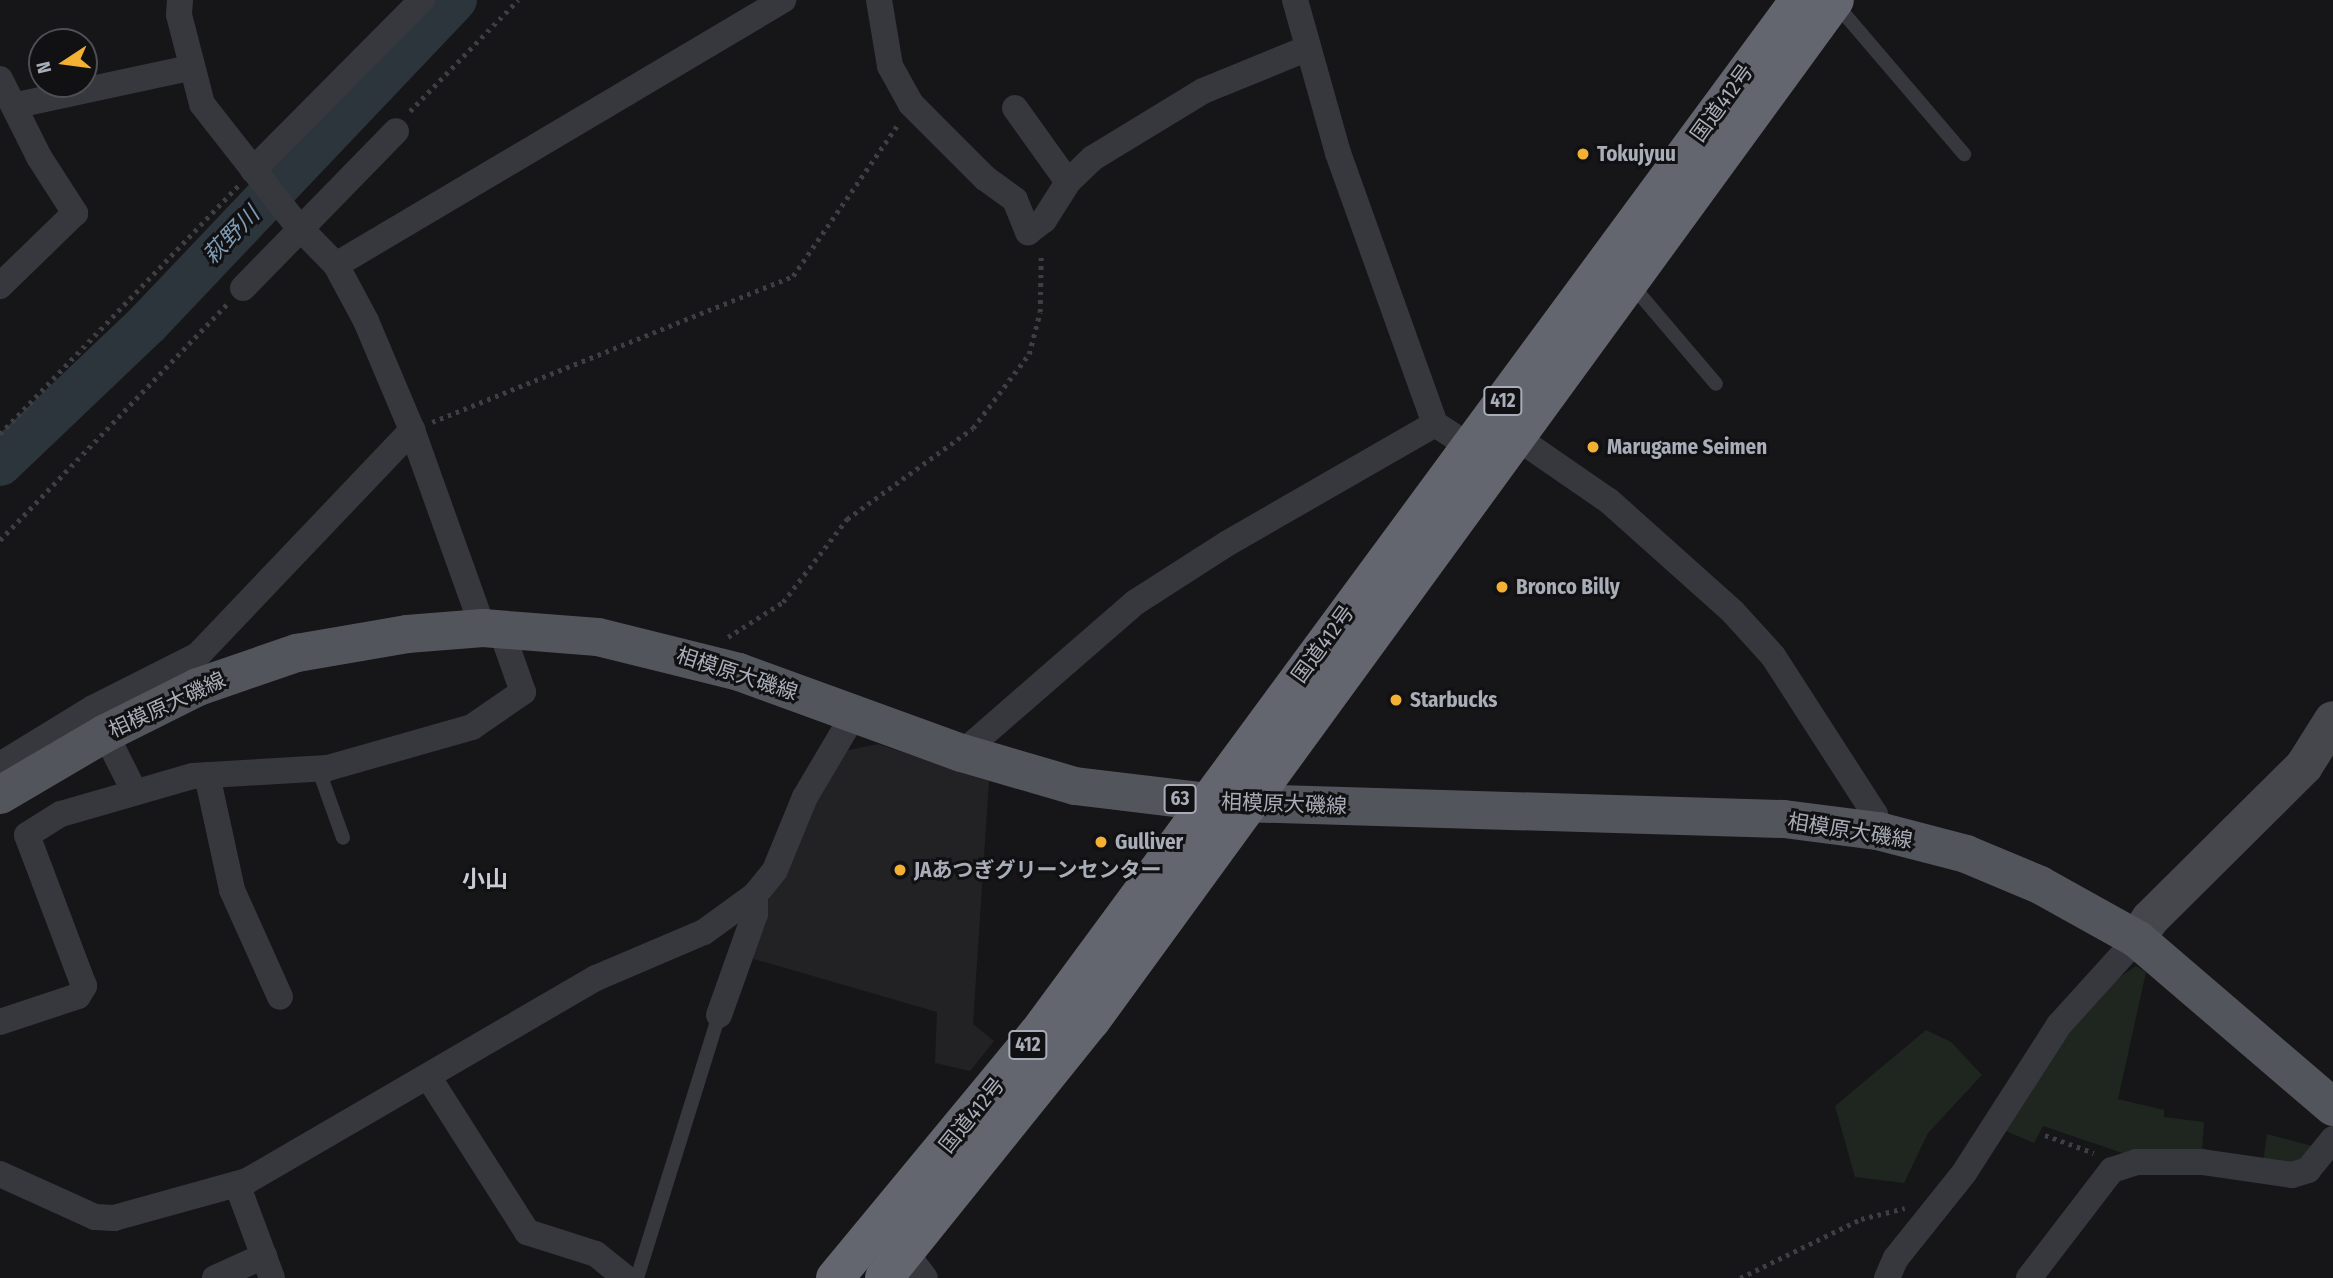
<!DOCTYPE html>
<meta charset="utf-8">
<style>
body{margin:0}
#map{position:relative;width:2333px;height:1278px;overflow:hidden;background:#161618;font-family:"Fira Sans Condensed","Noto Sans JP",sans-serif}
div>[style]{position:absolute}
.built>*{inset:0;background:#222225}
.green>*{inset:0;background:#1e261f}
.river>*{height:44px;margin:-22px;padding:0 22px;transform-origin:22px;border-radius:22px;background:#2c353c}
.path>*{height:4.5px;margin-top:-2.25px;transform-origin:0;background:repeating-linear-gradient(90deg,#3d3f44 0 3.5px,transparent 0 8.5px)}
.lane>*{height:14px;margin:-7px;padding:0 7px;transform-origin:7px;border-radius:7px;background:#37383d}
.street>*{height:26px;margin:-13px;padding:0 13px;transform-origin:13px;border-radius:13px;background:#37383d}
.secondary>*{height:38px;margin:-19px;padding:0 19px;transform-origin:19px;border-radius:19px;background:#45474d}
.primary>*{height:38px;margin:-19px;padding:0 19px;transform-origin:19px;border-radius:19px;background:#53555c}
.highway>*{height:38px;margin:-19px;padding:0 19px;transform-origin:19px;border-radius:19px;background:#63666e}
.dots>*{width:19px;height:19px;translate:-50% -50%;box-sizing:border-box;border:4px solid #111113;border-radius:50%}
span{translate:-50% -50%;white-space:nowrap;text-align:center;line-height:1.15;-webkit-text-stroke:6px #111113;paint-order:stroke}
.shield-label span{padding:2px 5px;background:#111113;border:2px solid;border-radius:5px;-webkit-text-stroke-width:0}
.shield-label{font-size:19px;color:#a8adb8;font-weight:700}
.street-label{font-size:21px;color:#a8adb8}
.poi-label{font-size:21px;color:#a8adb8;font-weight:700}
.left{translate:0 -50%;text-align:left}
.water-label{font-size:23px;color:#7f9bb3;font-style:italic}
.neighbourhood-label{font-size:23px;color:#c9ccd4;font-weight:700}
.north{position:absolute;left:28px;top:28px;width:70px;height:70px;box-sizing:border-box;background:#111113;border:2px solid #4d4f55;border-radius:50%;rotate:257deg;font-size:19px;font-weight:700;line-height:28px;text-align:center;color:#a8adb8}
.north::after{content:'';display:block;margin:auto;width:24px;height:32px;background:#f2b134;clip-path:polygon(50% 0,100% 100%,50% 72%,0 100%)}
</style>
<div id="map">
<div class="built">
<i style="clip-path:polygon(878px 744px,989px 781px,973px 1024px,994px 1041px,970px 1071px,935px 1063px,937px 1012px,747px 957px,772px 891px,830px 769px,844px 751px)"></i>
</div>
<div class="green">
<i style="clip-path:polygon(2136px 966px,2146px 972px,2118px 1099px,2164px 1110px,2164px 1117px,2204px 1122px,2202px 1151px,2134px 1157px,2043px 1126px,2034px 1143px,2006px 1131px,2070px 1031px,2111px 983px)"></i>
<i style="clip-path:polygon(1926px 1030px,1951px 1042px,1982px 1075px,1928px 1133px,1904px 1183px,1855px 1177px,1835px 1106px)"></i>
<i style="clip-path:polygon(2267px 1134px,2316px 1147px,2304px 1164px,2263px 1164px)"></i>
</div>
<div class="river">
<i style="left:0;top:464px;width:204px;rotate:-43.6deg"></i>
<i style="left:148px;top:323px;width:446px;rotate:-46.5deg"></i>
</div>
<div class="path">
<i style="left:410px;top:111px;width:155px;rotate:-45.8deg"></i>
<i style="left:432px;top:422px;width:389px;rotate:-22deg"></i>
<i style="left:793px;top:276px;width:183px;rotate:-55.3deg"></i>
<i style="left:0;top:434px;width:344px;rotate:-46.2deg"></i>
<i style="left:0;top:540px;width:327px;rotate:-46.1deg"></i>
<i style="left:728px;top:637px;width:65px;rotate:-32.5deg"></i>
<i style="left:783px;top:602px;width:105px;rotate:-52.4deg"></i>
<i style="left:847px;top:519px;width:155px;rotate:-35.8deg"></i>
<i style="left:973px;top:428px;width:93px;rotate:-52.9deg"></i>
<i style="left:1029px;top:354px;width:43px;rotate:-75.3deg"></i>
<i style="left:1040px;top:312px;width:59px;rotate:-89deg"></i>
<i style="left:2045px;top:1135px;width:52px;rotate:20.2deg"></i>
<i style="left:1740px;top:1278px;width:135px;rotate:-26deg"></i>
<i style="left:1861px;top:1219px;width:45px;rotate:-14deg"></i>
</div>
<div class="lane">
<i style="left:1835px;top:3px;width:199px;rotate:49.5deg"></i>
<i style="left:1631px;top:284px;width:131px;rotate:49.6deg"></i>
<i style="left:318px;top:768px;width:74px;rotate:70.3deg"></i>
<i style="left:638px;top:1275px;width:272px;rotate:-72.7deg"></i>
</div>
<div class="street">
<i style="left:180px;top:0;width:15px;rotate:94deg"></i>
<i style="left:179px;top:15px;width:92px;rotate:75.5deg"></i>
<i style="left:202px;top:104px;width:152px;rotate:51.9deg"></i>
<i style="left:296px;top:224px;width:57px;rotate:45.7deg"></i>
<i style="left:336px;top:265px;width:64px;rotate:61.8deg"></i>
<i style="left:366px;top:321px;width:118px;rotate:67.1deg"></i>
<i style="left:412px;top:430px;width:210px;rotate:70.3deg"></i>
<i style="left:879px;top:0;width:67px;rotate:80.5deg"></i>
<i style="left:890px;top:66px;width:43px;rotate:61.1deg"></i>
<i style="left:911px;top:104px;width:105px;rotate:45deg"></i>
<i style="left:985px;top:178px;width:37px;rotate:36deg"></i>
<i style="left:1015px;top:200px;width:35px;rotate:68deg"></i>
<i style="left:1028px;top:232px;width:20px;rotate:-37deg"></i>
<i style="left:1044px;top:220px;width:45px;rotate:-57.7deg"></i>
<i style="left:1068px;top:182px;width:35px;rotate:-44deg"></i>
<i style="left:1093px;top:158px;width:129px;rotate:-31.3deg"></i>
<i style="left:1203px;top:91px;width:111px;rotate:-22.2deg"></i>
<i style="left:1295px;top:0;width:159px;rotate:74.3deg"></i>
<i style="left:1338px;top:153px;width:288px;rotate:70.3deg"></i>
<i style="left:0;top:79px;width:87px;rotate:63.4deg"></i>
<i style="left:39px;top:157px;width:67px;rotate:57.3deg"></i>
<i style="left:75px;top:213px;width:105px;rotate:135.8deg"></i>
<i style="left:17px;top:105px;width:177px;rotate:-12.1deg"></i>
<i style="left:1015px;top:108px;width:91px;rotate:54.4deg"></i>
<i style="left:253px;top:170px;width:240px;rotate:-45.2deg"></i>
<i style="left:336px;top:265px;width:520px;rotate:-30.66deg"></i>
<i style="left:243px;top:288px;width:219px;rotate:-45.7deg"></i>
<i style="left:1519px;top:439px;width:109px;rotate:34.6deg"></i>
<i style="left:1609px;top:501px;width:166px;rotate:41.8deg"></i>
<i style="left:1733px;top:612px;width:59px;rotate:47.7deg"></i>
<i style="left:1773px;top:656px;width:188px;rotate:57.2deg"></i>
<i style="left:1875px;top:814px;width:17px;rotate:80deg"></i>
<i style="left:99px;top:721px;width:78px;rotate:63.4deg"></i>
<i style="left:962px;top:753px;width:230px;rotate:-41deg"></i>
<i style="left:1136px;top:602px;width:109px;rotate:-32.7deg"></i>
<i style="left:1228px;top:543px;width:239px;rotate:-29.9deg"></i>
<i style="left:1435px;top:424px;width:40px;rotate:32.9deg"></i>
<i style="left:0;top:765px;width:109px;rotate:-31.5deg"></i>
<i style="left:93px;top:708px;width:118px;rotate:-26.8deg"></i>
<i style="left:198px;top:655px;width:311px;rotate:-46.4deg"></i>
<i style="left:207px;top:775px;width:118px;rotate:77.7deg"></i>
<i style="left:232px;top:890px;width:117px;rotate:65.8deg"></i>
<i style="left:719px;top:1015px;width:107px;rotate:-70.4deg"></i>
<i style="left:755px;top:914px;width:19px;rotate:-90deg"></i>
<i style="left:755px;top:895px;width:32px;rotate:-51deg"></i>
<i style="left:775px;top:870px;width:79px;rotate:-67.7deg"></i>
<i style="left:805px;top:797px;width:96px;rotate:-59.4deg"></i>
<i style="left:0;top:1022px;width:82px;rotate:-18.4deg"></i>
<i style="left:78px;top:996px;width:12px;rotate:-59deg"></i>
<i style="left:84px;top:986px;width:161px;rotate:-110.7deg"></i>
<i style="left:27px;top:835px;width:40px;rotate:-32deg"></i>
<i style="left:61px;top:814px;width:137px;rotate:-16.1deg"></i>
<i style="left:193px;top:776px;width:135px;rotate:-3.4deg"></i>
<i style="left:328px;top:768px;width:150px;rotate:-15.9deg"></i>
<i style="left:472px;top:727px;width:62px;rotate:-34.5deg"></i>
<i style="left:523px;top:692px;width:69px;rotate:-109.5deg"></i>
<i style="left:429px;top:1078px;width:183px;rotate:57.5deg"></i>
<i style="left:527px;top:1232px;width:72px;rotate:17.7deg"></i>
<i style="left:596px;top:1254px;width:38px;rotate:39deg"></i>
<i style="left:0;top:1174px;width:104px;rotate:24.4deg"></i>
<i style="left:95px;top:1217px;width:19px;rotate:3deg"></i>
<i style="left:114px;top:1218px;width:138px;rotate:-15.5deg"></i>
<i style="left:247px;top:1181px;width:404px;rotate:-30.2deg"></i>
<i style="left:596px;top:978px;width:117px;rotate:-23.1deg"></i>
<i style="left:704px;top:932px;width:63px;rotate:-36deg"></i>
<i style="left:237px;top:1184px;width:100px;rotate:69.6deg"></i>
<i style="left:906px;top:1253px;width:31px;rotate:53deg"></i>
<i style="left:215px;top:1278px;width:54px;rotate:-24.2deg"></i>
<i style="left:1887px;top:1278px;width:22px;rotate:-66deg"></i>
<i style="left:1896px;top:1258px;width:109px;rotate:-51.3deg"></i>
<i style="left:1964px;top:1173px;width:176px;rotate:-57.3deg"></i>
<i style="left:2059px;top:1025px;width:116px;rotate:-47.8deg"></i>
<i style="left:2029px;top:1278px;width:136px;rotate:-52.5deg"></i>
<i style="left:2112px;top:1170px;width:25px;rotate:-18deg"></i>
<i style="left:2136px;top:1162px;width:66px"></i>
<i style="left:2202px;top:1162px;width:91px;rotate:8.2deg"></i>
<i style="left:2292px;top:1175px;width:17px;rotate:-17deg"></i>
<i style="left:2308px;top:1170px;width:40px;rotate:-51deg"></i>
</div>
<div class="secondary">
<i style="left:2137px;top:939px;width:24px;rotate:-57deg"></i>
<i style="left:2150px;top:919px;width:217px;rotate:-44.8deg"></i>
<i style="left:2304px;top:766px;width:54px;rotate:-57.8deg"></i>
</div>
<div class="primary">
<i style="left:0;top:795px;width:121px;rotate:-30.4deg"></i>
<i style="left:104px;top:734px;width:105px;rotate:-26.6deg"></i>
<i style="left:198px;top:687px;width:105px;rotate:-19deg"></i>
<i style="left:297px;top:653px;width:112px;rotate:-9.8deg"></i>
<i style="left:407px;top:634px;width:76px;rotate:-4.5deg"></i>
<i style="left:483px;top:628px;width:115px;rotate:4.5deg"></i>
<i style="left:598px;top:637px;width:145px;rotate:13.9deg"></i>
<i style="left:739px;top:672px;width:237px;rotate:20deg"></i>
<i style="left:962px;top:753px;width:118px;rotate:16.3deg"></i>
<i style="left:1075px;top:786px;width:133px;rotate:6.9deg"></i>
<i style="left:1207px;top:802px;width:577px;rotate:1.69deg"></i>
<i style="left:1784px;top:819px;width:95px;rotate:7.3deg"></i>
<i style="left:1878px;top:831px;width:91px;rotate:14.6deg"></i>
<i style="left:1966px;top:854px;width:80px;rotate:22.7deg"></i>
<i style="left:2040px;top:885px;width:111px;rotate:29.1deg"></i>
<i style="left:2137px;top:939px;width:258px;rotate:40.6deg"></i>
</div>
<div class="highway">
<i style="left:835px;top:1278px;width:318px;rotate:-50.4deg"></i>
<i style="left:1038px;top:1033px;width:1283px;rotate:-53.62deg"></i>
<i style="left:884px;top:1278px;width:330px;rotate:-51.2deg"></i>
<i style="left:1091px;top:1021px;width:1263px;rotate:-53.92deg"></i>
</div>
<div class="dots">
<i style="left:1583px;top:154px;background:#f2b134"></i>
<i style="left:1593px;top:447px;background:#f2b134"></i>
<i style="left:1502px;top:587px;background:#f2b134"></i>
<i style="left:1396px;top:700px;background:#f2b134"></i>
<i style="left:1101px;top:842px;background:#f2b134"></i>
<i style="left:900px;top:870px;background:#f2b134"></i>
</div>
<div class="shield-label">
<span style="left:1503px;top:401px">412</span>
<span style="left:1180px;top:799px">63</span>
<span style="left:1028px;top:1045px">412</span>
</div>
<div class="street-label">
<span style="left:1722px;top:103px;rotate:-54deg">国道412号</span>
<span style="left:1323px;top:644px;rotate:-54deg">国道412号</span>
<span style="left:737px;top:674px;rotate:18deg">相模原大磯線</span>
<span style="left:167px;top:705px;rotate:-25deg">相模原大磯線</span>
<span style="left:1284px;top:804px;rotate:2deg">相模原大磯線</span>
<span style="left:1850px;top:831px;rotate:9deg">相模原大磯線</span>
<span style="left:972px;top:1115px;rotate:-51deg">国道412号</span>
</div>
<div class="poi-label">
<span class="left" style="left:1597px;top:154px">Tokujyuu</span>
<span class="left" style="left:1607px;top:447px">Marugame Seimen</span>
<span class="left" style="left:1516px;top:587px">Bronco Billy</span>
<span class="left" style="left:1410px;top:700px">Starbucks</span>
<span class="left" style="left:1115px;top:842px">Gulliver</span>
<span class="left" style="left:914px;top:870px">JAあつぎグリーンセンター</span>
</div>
<div class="water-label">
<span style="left:231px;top:235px;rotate:-46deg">萩野川</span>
</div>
<div class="neighbourhood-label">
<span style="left:485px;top:879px">小山</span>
</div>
<div class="north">N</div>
</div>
